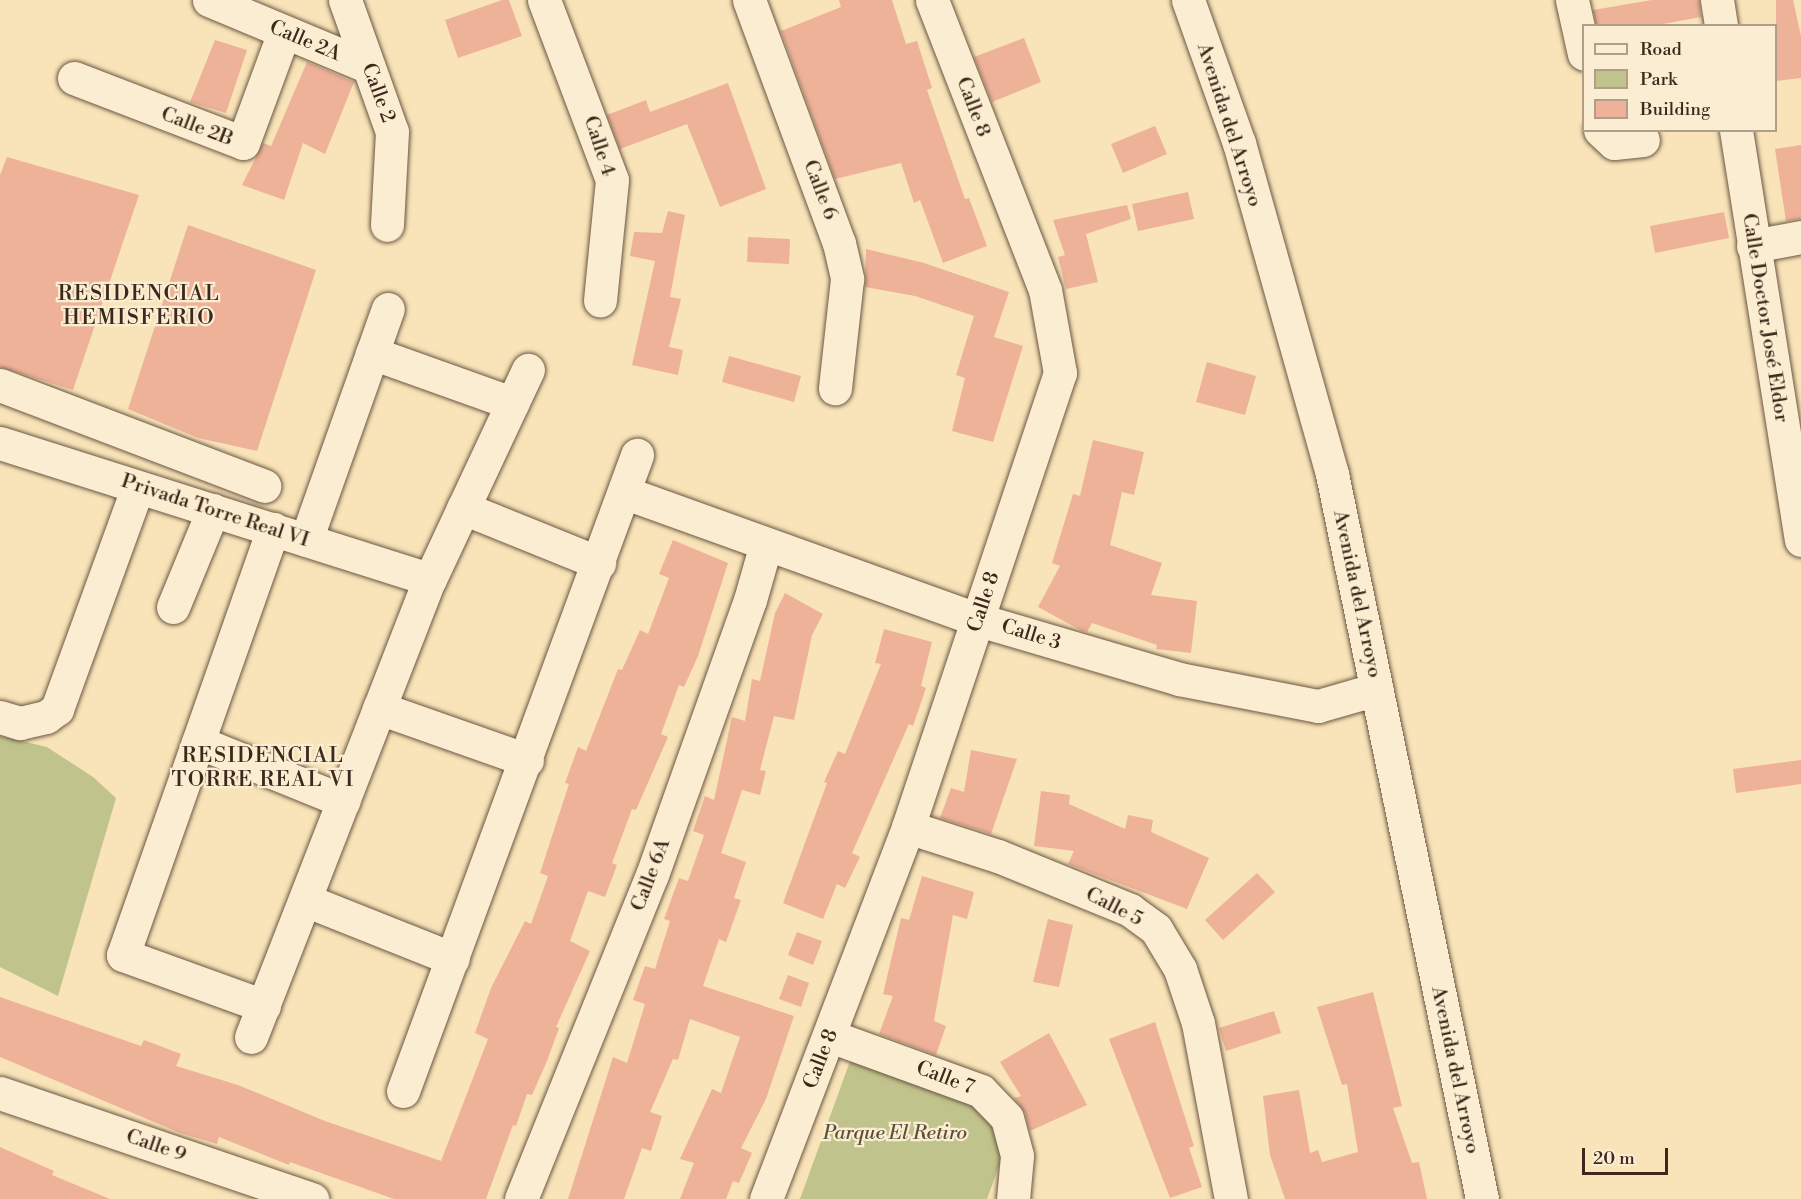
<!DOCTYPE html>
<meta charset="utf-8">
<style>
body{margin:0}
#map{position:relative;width:1801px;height:1199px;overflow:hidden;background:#f9e3b8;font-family:"Libre Bodoni",serif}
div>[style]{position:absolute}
.green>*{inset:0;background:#c1c38c}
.building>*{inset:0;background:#eeb298}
.roads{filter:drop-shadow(0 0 2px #6b5743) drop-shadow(0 0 2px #6b5743)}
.minor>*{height:33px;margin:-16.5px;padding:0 16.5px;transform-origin:16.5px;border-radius:16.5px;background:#fbedd1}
span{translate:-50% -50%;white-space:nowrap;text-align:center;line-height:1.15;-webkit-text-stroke:4.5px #fbedd1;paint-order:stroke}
.street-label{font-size:20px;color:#3c281c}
.park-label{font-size:20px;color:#5d4f38;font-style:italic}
.neighbourhood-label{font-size:21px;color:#3c281c;letter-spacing:1.5px}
.legend{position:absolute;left:1582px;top:24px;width:195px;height:108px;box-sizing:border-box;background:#fbedd1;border:2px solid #af9e89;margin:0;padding:8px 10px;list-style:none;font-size:18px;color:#3c281c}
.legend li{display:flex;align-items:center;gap:12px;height:30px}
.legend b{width:30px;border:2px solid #af9e89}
.scale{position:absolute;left:1582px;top:1148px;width:86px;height:27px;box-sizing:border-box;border:3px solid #3c281c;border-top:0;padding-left:8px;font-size:18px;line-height:21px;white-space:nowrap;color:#3c281c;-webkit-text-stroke:4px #fbedd1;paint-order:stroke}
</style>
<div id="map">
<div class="green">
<i style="clip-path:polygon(0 736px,47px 747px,93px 777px,116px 798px,58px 996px,0 967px)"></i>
<i style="clip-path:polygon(853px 1053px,984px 1090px,1006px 1147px,987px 1199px,800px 1199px)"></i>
</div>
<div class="building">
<i style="clip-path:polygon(502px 0,509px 0,522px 36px,458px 58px,445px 20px)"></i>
<i style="clip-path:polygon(839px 0,892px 0,906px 44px,917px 41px,932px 88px,927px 90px,965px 199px,969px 198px,987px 246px,943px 263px,920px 200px,914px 203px,901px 163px,835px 179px,781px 31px,841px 7px)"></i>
<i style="clip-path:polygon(1652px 0,1699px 0,1701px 17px,1652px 26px,1597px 26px,1593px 10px)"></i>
<i style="clip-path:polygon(1776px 0,1793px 0,1801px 36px,1801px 78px,1776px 81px)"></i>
<i style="clip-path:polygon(1024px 38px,1041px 82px,992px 102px,974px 57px)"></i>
<i style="clip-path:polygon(215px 40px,247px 50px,226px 113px,190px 102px)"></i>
<i style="clip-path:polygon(307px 62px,354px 82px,325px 154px,303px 143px,284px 200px,242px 185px,263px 143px,271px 146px)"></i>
<i style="clip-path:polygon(728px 83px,766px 189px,720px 207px,687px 124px,620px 149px,607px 115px,646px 100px,650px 112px)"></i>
<i style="clip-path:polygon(1155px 126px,1167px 154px,1123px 173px,1111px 144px)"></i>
<i style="clip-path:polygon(1801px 145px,1801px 219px,1786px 221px,1775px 149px)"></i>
<i style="clip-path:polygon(7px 157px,139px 195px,73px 390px,0 367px,0 175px)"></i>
<i style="clip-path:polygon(1188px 192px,1194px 219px,1138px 231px,1132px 204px)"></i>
<i style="clip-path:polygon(1127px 205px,1131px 219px,1086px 234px,1098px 282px,1066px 289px,1058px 257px,1065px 255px,1053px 220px)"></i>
<i style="clip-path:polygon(668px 211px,685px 215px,670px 297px,681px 299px,669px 347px,683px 350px,678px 375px,632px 365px,655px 261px,630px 256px,634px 232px,662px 233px)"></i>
<i style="clip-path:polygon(1724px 212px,1729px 238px,1655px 253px,1650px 226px)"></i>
<i style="clip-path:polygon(188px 225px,316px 270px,257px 451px,198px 438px,128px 409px)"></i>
<i style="clip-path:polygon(748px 237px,790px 239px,789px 264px,747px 262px)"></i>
<i style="clip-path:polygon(866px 249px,924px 263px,1009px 292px,994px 337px,1023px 346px,993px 442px,952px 431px,965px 378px,956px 375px,974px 316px,915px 296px,865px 287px)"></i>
<i style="clip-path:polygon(729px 356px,801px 376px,794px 402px,722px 382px)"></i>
<i style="clip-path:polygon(1207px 362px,1256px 376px,1245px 415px,1196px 402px)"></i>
<i style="clip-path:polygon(1093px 440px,1144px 452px,1134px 495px,1122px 492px,1110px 545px,1162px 563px,1151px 595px,1197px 601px,1191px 653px,1156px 649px,1157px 645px,1092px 623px,1087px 632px,1082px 631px,1038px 607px,1060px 566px,1052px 563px,1073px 494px,1080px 496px)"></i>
<i style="clip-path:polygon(673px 540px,728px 563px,698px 656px,684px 687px,679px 685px,661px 734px,668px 737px,636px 810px,632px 809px,612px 863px,617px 865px,605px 897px,588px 891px,570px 941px,590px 951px,556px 1027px,559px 1028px,547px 1061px,532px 1095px,527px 1094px,516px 1126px,513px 1125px,486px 1199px,394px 1199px,290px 1162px,289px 1165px,219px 1137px,217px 1144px,180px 1133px,0 1057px,0 997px,141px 1046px,144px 1040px,181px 1054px,176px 1066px,238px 1085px,325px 1121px,441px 1161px,488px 1039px,475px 1033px,491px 988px,525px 921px,531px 924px,548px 876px,540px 873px,569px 784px,565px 783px,578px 747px,586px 751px,618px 669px,622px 670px,640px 630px,648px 634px,669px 578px,659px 574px)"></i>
<i style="clip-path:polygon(785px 593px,823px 614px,812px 635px,794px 720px,774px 716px,760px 770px,766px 771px,760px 795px,742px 790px,721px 853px,746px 862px,734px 898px,741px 900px,726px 942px,719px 939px,703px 986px,794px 1016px,766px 1099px,741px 1148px,752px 1153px,739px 1183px,733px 1181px,726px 1199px,680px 1199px,694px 1163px,680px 1159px,712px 1089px,721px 1093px,740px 1037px,690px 1019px,678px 1060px,673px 1059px,650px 1112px,662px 1116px,651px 1151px,642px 1148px,624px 1199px,568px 1199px,613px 1057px,627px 1063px,645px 1004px,633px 1000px,645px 966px,655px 969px,670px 921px,664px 919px,679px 878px,688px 881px,704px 835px,693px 831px,705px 796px,714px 800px,732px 717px,745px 721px,752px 679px,760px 681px,775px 613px)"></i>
<i style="clip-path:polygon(884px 629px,932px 642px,921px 686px,926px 688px,913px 726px,909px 724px,852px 853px,860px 857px,845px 888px,837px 884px,823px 919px,783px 903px,827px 783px,824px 782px,838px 751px,845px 754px,881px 664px,875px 663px)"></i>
<i style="clip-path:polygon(971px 750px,1017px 759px,991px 834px,940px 818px,951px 788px,964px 792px)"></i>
<i style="clip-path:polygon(1801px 760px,1801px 784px,1736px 793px,1733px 769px)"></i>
<i style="clip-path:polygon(1041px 791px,1070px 795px,1069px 804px,1125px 829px,1128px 815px,1153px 820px,1151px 832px,1209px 858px,1187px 909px,1068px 864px,1074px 851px,1034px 846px)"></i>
<i style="clip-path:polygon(1257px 873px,1275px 892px,1223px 940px,1205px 920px)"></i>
<i style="clip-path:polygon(922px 876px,974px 892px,967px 919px,953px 915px,934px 1021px,946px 1026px,936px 1055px,879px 1034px,893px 996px,883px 994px,901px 918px,909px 920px)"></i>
<i style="clip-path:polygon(1048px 919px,1073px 925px,1059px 987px,1033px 982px)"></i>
<i style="clip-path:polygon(797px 932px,822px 941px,813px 965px,788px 955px)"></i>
<i style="clip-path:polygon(788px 975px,809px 983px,801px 1007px,779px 999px)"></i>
<i style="clip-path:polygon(1373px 992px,1402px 1106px,1393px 1108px,1412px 1163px,1419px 1162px,1427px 1199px,1285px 1199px,1270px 1155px,1263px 1096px,1299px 1090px,1310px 1153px,1318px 1150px,1322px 1162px,1358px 1152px,1347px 1084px,1342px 1085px,1317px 1007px)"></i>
<i style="clip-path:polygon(1274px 1011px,1281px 1033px,1226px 1051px,1219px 1028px)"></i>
<i style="clip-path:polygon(1155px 1022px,1194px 1146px,1189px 1148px,1202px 1187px,1170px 1198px,1109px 1039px)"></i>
<i style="clip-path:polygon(1049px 1033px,1087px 1105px,1030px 1131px,1025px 1113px,1014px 1098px,1021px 1096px,1000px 1062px)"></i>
<i style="clip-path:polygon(0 1147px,54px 1171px,52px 1175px,110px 1199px,0 1199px)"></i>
</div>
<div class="roads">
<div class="minor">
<i style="left:209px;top:0;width:173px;rotate:22.7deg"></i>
<i style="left:345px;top:0;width:140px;rotate:70.4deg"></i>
<i style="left:392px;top:132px;width:93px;rotate:93.1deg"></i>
<i style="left:544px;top:0;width:192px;rotate:69.3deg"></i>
<i style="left:612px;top:180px;width:121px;rotate:95.7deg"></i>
<i style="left:749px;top:0;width:259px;rotate:69.7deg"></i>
<i style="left:839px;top:243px;width:37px;rotate:77deg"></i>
<i style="left:847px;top:279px;width:110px;rotate:96.3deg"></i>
<i style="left:1188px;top:0;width:152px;rotate:70.4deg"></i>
<i style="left:1239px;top:143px;width:344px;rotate:74.3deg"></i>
<i style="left:1332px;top:474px;width:740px;rotate:78.31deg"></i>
<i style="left:1572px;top:0;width:55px;rotate:77.5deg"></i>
<i style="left:1717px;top:0;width:26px;rotate:81deg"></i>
<i style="left:74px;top:78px;width:181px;rotate:21deg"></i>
<i style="left:243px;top:143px;width:118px;rotate:-69.7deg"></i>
<i style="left:1600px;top:130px;width:19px;rotate:43deg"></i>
<i style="left:1614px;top:143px;width:29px;rotate:-6deg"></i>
<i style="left:1736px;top:130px;width:415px;rotate:81deg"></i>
<i style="left:1753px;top:246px;width:49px;rotate:-10.6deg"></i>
<i style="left:372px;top:353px;width:149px;rotate:19.7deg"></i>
<i style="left:0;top:385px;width:283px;rotate:20.9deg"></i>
<i style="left:0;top:443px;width:451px;rotate:17.6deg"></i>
<i style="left:626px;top:493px;width:375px;rotate:19.8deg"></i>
<i style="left:979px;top:620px;width:209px;rotate:16.4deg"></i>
<i style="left:1179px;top:679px;width:142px;rotate:11deg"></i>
<i style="left:1318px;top:706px;width:61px;rotate:-16.1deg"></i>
<i style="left:463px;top:508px;width:147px;rotate:22deg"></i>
<i style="left:306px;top:540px;width:245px;rotate:-70.5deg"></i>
<i style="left:173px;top:607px;width:105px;rotate:-67.6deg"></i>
<i style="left:379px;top:708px;width:157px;rotate:19.4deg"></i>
<i style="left:0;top:717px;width:21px;rotate:17deg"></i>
<i style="left:20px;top:723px;width:27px;rotate:-13deg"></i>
<i style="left:46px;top:717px;width:14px;rotate:-36deg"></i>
<i style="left:57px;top:709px;width:236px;rotate:-70deg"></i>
<i style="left:198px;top:742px;width:157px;rotate:22.1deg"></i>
<i style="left:908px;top:827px;width:95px;rotate:17.9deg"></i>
<i style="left:998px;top:856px;width:143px;rotate:22.2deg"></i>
<i style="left:1130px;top:910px;width:32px;rotate:36deg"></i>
<i style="left:1156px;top:929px;width:47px;rotate:59deg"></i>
<i style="left:1180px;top:969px;width:57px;rotate:71.6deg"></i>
<i style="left:1198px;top:1023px;width:179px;rotate:79.4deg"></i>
<i style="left:305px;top:900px;width:159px;rotate:21.7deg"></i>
<i style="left:264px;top:1006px;width:150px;rotate:-160.1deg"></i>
<i style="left:123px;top:955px;width:452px;rotate:-70.6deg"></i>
<i style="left:830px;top:1036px;width:161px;rotate:20deg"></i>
<i style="left:981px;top:1091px;width:37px;rotate:46deg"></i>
<i style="left:1007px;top:1118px;width:39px;rotate:75deg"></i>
<i style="left:1017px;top:1156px;width:43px;rotate:95.3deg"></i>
<i style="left:251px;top:1037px;width:492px;rotate:-68.7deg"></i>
<i style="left:430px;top:579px;width:231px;rotate:-64.9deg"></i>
<i style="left:403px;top:1091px;width:678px;rotate:-69.8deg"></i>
<i style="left:0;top:1093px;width:330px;rotate:18.8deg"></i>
<i style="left:521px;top:1199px;width:349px;rotate:-68deg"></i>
<i style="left:652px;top:875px;width:292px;rotate:-70.4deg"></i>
<i style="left:750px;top:600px;width:58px;rotate:-74.1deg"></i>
<i style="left:766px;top:1199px;width:398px;rotate:-69.1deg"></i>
<i style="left:908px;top:827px;width:479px;rotate:-71.5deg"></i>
<i style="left:1060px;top:373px;width:84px;rotate:-100.2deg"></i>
<i style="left:1045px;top:290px;width:311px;rotate:-111.3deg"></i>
</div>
</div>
<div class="street-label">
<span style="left:305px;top:41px;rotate:23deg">Calle 2A</span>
<span style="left:378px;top:93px;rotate:70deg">Calle 2</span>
<span style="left:973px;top:107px;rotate:69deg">Calle 8</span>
<span style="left:1229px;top:125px;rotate:72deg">Avenida del Arroyo</span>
<span style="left:197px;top:127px;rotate:21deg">Calle 2B</span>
<span style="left:599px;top:146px;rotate:72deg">Calle 4</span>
<span style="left:820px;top:190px;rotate:69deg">Calle 6</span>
<span style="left:1765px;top:318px;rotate:81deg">Calle Doctor José Eldor</span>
<span style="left:215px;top:511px;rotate:18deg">Privada Torre Real VI</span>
<span style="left:1357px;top:594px;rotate:78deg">Avenida del Arroyo</span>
<span style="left:984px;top:602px;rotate:-72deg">Calle 8</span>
<span style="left:1031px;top:635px;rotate:17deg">Calle 3</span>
<span style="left:651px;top:875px;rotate:-69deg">Calle 6A</span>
<span style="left:1114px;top:907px;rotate:27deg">Calle 5</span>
<span style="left:821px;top:1059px;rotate:-69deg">Calle 8</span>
<span style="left:1455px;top:1070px;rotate:78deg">Avenida del Arroyo</span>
<span style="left:945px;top:1078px;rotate:21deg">Calle 7</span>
<span style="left:156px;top:1146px;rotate:19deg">Calle 9</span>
</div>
<div class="park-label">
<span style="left:895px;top:1133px">Parque El Retiro</span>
</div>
<div class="neighbourhood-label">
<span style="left:139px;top:306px">RESIDENCIAL<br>HEMISFERIO</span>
<span style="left:263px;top:768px">RESIDENCIAL<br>TORRE REAL VI</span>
</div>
<ul class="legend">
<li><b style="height:8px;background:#fbedd1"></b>Road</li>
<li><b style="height:16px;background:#c1c38c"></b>Park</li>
<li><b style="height:16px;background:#eeb298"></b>Building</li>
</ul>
<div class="scale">20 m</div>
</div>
